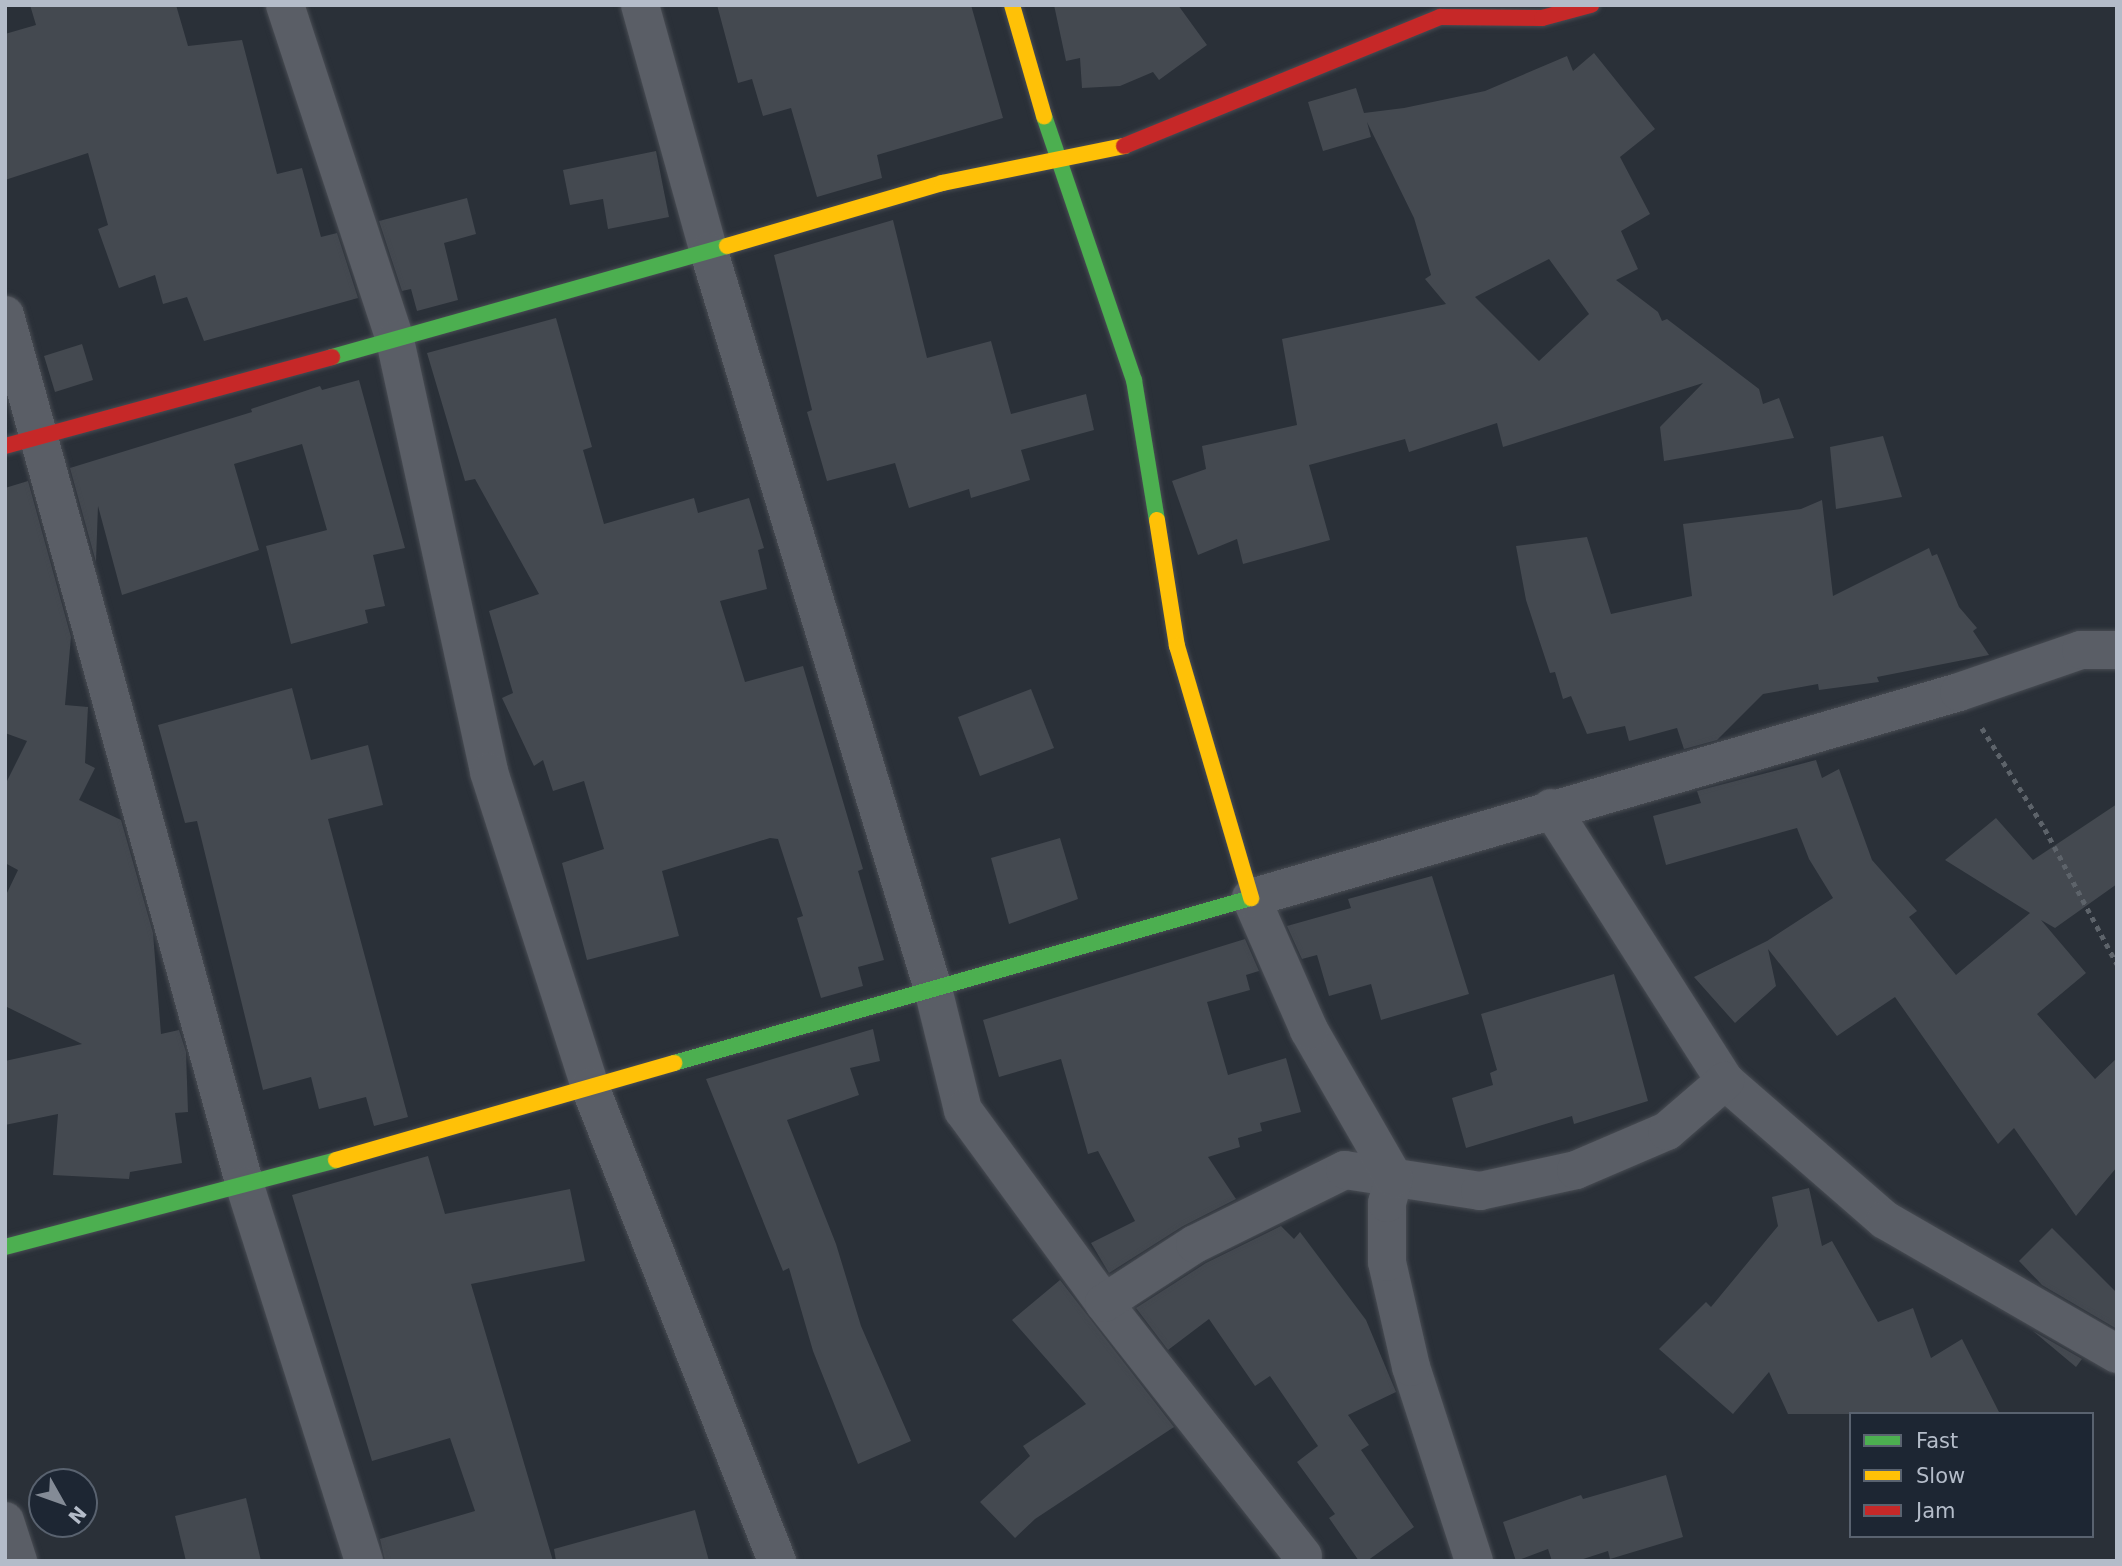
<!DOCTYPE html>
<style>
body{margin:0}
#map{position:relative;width:2122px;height:1566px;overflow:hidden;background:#2a3038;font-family:"DejaVu Sans",sans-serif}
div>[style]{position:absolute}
.building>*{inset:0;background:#444950}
.path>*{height:4.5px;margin-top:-2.25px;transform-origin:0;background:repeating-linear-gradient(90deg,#5d636a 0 5px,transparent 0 10px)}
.roads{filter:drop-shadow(0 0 2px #484c53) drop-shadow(0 0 2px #484c53)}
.street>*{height:38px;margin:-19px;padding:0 19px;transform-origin:19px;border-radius:19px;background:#5a5e66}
.fast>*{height:16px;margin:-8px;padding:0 8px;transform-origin:8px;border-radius:8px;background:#4caf50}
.slow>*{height:16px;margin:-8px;padding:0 8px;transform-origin:8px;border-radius:8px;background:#ffc107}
.jam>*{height:16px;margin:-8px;padding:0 8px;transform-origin:8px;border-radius:8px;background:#c62828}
span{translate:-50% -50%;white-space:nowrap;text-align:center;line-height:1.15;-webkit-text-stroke:6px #1d2633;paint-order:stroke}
.frame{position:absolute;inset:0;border:7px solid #b4bcc9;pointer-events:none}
.legend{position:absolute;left:1849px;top:1412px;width:245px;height:126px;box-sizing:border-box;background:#1d2633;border:2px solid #59626f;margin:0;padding:9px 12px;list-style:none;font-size:21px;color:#b4bcc9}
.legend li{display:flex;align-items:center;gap:14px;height:35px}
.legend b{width:35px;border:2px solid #59626f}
.north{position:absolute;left:28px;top:1468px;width:70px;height:70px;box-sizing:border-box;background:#1d2633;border:2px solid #59626f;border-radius:50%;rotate:130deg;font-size:19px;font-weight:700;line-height:28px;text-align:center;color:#b4bcc9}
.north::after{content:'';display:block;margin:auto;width:24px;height:32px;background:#848b96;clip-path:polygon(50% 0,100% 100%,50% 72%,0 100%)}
</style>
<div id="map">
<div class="building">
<i style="clip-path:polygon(30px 5px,176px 5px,188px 46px,242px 40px,277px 174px,302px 168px,321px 237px,337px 233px,358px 298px,204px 341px,187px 297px,163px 304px,155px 275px,119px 288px,98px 229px,108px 225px,88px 153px,5px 180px,5px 34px,36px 25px)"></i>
<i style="clip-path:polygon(717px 5px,971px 5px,1003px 118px,877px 155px,882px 178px,817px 197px,791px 108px,763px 116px,752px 79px,738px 83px)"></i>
<i style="clip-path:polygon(1054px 5px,1178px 5px,1207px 45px,1159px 80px,1153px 72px,1120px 86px,1082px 88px,1080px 58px,1066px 61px)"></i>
<i style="clip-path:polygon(evenodd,1594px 53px,1655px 129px,1620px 157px,1650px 214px,1621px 231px,1638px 269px,1616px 280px,1658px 312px,1662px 321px,1667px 319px,1759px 389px,1763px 404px,1779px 398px,1794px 438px,1664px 461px,1660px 427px,1703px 383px,1503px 447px,1497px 423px,1409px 452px,1405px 439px,1309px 465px,1330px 540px,1243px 564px,1237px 539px,1198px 555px,1172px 481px,1206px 469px,1202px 446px,1297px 425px,1282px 339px,1446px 304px,1425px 279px,1431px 275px,1414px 218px,1367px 122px,1371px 137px,1323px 151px,1308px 102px,1356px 88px,1364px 113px,1404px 108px,1485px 91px,1567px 56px,1573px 71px,1594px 53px,1549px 259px,1589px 314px,1539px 361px,1475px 297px,1549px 259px)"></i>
<i style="clip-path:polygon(656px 151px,669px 217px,608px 229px,603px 199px,570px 205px,563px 170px)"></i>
<i style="clip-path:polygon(467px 198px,476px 234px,444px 243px,458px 300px,417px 311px,411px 289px,402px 291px,379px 221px)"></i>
<i style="clip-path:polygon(893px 220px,927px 358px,991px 341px,1011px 414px,1086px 394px,1094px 430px,1021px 450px,1030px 480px,971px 498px,969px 489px,909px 508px,895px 463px,827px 481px,807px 412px,812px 410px,774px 255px)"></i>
<i style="clip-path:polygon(556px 318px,592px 447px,583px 450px,604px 524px,694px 498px,698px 513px,749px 498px,764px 548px,758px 550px,767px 589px,720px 601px,745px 682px,803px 666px,863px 869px,858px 871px,884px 960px,858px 967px,863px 986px,821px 998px,797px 918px,803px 916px,778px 839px,770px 838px,662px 871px,679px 936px,587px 960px,562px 863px,604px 849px,584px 781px,553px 791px,543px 760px,534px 766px,502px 698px,513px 693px,489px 611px,539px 594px,475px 479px,465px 481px,427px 353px)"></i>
<i style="clip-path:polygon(82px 344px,93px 380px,55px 392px,44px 356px)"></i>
<i style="clip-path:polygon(359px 380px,405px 548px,373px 555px,385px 606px,365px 610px,368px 623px,291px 644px,266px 546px,327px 530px,302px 444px,234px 464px,259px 550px,122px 595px,98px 506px,96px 562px,70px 468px,252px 412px,251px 409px,320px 386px,322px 390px)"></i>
<i style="clip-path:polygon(1883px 436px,1902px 497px,1836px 509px,1830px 447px)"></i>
<i style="clip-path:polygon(28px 481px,71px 637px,65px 705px,88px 707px,85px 763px,95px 768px,79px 800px,121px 820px,153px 933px,161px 1034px,179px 1030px,186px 1052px,188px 1112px,175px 1113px,182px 1163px,130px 1172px,129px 1179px,53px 1175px,58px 1114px,5px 1125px,5px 1061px,82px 1044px,5px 1006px,5px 897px,18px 870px,5px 863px,5px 785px,27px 741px,5px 733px,5px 488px)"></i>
<i style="clip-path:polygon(1822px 500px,1833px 596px,1929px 548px,1932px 556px,1937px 554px,1959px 607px,1977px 628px,1973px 631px,1989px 655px,1877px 677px,1879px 682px,1819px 690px,1818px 684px,1763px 694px,1717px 740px,1684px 749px,1677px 728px,1629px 741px,1625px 726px,1587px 734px,1571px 696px,1563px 699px,1555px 672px,1550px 673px,1526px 600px,1516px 546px,1587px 537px,1611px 614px,1692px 596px,1683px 524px,1801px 509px)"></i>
<i style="clip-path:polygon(292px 688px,311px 760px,368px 745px,383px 805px,328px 819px,408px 1117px,374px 1126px,366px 1097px,319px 1109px,311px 1077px,263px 1090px,197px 821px,185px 823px,158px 725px)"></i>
<i style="clip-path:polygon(1031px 689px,1054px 748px,980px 776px,958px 717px)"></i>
<i style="clip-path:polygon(1816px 760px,1822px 778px,1839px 769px,1872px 860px,1917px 911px,1909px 917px,1956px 975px,2030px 913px,1945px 860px,1996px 818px,2033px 860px,2117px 804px,2117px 884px,2055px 928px,2041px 920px,2086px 973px,2037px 1014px,2095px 1079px,2117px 1058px,2117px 1167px,2076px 1216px,2014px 1128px,1998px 1144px,1895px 997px,1837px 1036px,1768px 949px,1776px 986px,1735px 1023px,1694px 977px,1767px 941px,1833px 898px,1809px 859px,1797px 828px,1666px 865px,1653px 816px,1701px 803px,1697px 791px)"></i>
<i style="clip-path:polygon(1060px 838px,1078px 899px,1009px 924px,991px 858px)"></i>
<i style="clip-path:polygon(1432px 876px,1469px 994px,1381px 1020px,1371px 984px,1329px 996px,1317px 955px,1302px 959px,1287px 926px,1351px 908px,1348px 899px)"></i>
<i style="clip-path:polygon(1245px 939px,1259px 971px,1246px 975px,1250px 990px,1207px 1002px,1228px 1075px,1286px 1058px,1301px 1112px,1260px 1123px,1262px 1131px,1238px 1138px,1240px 1147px,1208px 1157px,1236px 1199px,1183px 1226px,1109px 1273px,1091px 1243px,1135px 1221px,1098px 1151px,1088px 1154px,1061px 1059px,999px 1077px,983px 1020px)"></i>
<i style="clip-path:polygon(1614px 974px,1648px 1101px,1574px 1124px,1572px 1116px,1466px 1148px,1452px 1098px,1493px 1085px,1490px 1073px,1497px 1070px,1481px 1014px)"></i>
<i style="clip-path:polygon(873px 1029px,880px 1061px,850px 1068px,859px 1095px,787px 1120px,836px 1244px,861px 1326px,911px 1441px,858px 1464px,813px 1351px,789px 1268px,783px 1271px,706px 1079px)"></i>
<i style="clip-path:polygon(428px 1156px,445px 1214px,570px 1189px,585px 1261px,471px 1284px,553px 1561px,385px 1561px,380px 1539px,475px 1511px,450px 1438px,372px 1461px,292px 1195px)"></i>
<i style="clip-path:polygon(1809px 1188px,1822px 1246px,1832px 1241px,1878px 1322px,1913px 1308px,1931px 1358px,1962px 1339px,2000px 1414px,1788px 1414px,1769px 1372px,1733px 1414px,1659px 1349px,1706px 1302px,1711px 1307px,1778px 1226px,1772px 1197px)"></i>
<i style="clip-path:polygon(1281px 1226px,1294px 1239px,1300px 1232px,1366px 1320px,1396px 1392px,1348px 1415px,1369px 1445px,1361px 1450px,1414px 1527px,1367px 1561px,1359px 1561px,1329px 1518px,1335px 1514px,1297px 1462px,1318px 1446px,1270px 1376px,1255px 1386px,1209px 1319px,1168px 1350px,1136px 1308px,1206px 1263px)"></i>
<i style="clip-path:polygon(2052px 1228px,2117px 1293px,2117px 1329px,2042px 1285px,2019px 1261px)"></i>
<i style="clip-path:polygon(1060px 1280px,1174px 1427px,1035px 1519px,1015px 1538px,980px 1502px,1030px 1456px,1023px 1446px,1086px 1404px,1012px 1320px)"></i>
<i style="clip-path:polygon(2033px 1331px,2082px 1359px,2076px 1367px)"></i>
<i style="clip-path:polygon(1666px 1475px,1683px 1537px,1610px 1559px,1608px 1551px,1577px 1561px,1552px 1561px,1548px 1549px,1516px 1561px,1503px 1522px,1581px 1495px,1583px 1499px)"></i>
<i style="clip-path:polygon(246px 1498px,261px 1561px,186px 1561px,175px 1516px)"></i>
<i style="clip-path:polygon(695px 1510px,709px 1561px,556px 1561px,554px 1549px)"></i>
</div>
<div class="path">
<i style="left:1982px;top:728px;width:119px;rotate:58deg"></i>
<i style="left:2045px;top:829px;width:153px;rotate:61.9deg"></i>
</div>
<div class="roads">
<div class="street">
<i style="left:285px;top:5px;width:353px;rotate:71.8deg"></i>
<i style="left:395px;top:340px;width:442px;rotate:77.7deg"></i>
<i style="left:489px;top:772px;width:331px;rotate:72.2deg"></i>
<i style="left:590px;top:1087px;width:510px;rotate:68.47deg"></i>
<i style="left:640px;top:5px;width:256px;rotate:74.4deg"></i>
<i style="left:709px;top:252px;width:770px;rotate:73.09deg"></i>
<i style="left:933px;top:989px;width:125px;rotate:76.1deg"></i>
<i style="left:963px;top:1110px;width:239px;rotate:53.8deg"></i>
<i style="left:5px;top:315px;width:903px;rotate:74.59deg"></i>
<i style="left:245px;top:1186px;width:393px;rotate:72.4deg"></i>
<i style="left:1551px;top:808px;width:324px;rotate:57.5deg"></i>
<i style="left:1725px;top:1081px;width:212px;rotate:41deg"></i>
<i style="left:1885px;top:1220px;width:268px;rotate:30deg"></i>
<i style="left:5px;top:1521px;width:42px;rotate:72deg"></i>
<i style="left:1303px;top:1556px;width:322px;rotate:-128.2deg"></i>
<i style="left:1104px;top:1303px;width:108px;rotate:-33deg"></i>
<i style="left:1195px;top:1244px;width:167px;rotate:-26.3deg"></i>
<i style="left:1345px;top:1170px;width:137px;rotate:8.8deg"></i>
<i style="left:1480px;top:1191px;width:98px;rotate:-12.3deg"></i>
<i style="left:1576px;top:1170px;width:99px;rotate:-23.2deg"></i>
<i style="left:1667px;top:1131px;width:77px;rotate:-40.8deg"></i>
<i style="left:1474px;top:1561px;width:204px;rotate:-108deg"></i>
<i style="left:1411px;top:1367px;width:108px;rotate:-102.9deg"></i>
<i style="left:1387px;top:1262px;width:59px;rotate:-90deg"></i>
<i style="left:1387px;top:1203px;width:26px;rotate:-74deg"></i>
<i style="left:1394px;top:1178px;width:171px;rotate:-119.9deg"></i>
<i style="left:1309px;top:1030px;width:144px;rotate:-113.7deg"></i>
<i style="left:1251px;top:898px;width:737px;rotate:-16.22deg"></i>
<i style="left:1959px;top:692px;width:129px;rotate:-19deg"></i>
<i style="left:2081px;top:650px;width:36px"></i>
</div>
<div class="fast">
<i style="left:1044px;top:116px;width:279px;rotate:71.2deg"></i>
<i style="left:1134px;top:380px;width:142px;rotate:80.7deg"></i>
<i style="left:332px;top:357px;width:410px;rotate:-15.7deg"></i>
<i style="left:674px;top:1063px;width:600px;rotate:-15.96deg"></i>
<i style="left:5px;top:1247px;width:342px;rotate:-14.7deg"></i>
</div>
<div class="slow">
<i style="left:1012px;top:5px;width:116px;rotate:73.9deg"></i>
<i style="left:727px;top:246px;width:224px;rotate:-16.3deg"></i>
<i style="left:942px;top:183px;width:186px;rotate:-11.5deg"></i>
<i style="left:1157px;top:520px;width:128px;rotate:81deg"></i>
<i style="left:1177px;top:646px;width:263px;rotate:73.6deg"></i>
<i style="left:336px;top:1160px;width:352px;rotate:-16deg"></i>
</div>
<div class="jam">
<i style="left:1124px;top:146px;width:341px;rotate:-22.2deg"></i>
<i style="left:1440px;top:17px;width:102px;rotate:0.6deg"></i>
<i style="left:1542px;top:18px;width:51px;rotate:-14.9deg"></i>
<i style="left:5px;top:446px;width:339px;rotate:-15.2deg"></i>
</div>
</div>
<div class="frame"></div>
<ul class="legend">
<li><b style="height:9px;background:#4caf50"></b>Fast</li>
<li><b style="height:9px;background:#ffc107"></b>Slow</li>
<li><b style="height:9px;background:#c62828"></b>Jam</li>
</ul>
<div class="north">N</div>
</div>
